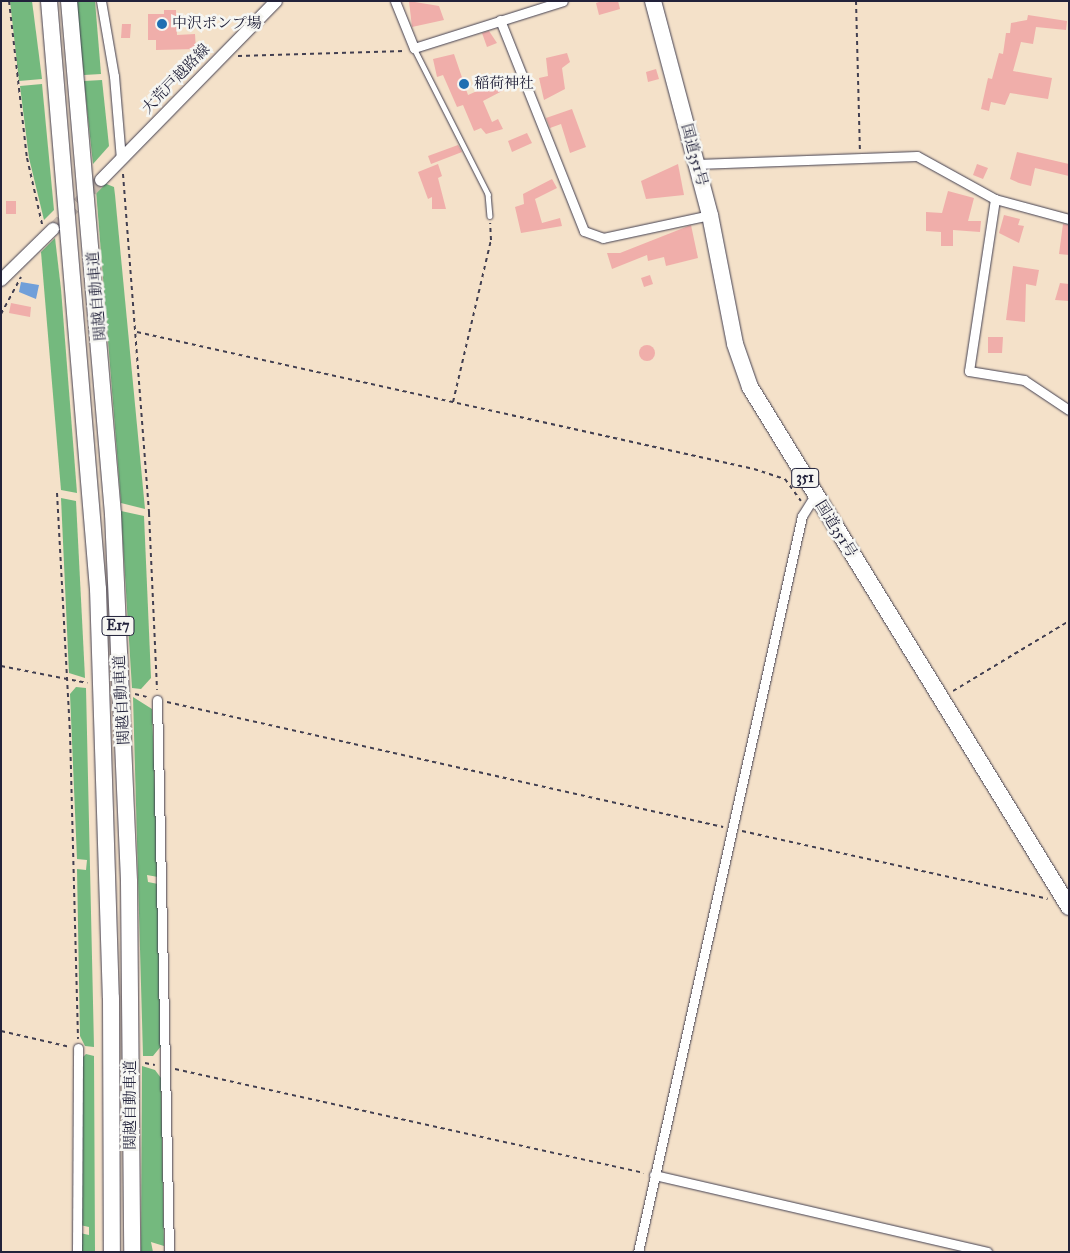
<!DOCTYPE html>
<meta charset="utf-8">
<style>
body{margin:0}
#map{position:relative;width:1070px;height:1253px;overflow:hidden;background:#f4e1c9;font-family:"IM FELL Great Primer","Noto Serif JP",serif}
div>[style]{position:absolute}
.forest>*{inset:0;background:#74b97e}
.water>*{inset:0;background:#709fd9}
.building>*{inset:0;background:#f0aeaa}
.round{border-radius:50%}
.secondary-tunnel>*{height:12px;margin-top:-6px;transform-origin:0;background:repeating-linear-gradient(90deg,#cabbad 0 12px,transparent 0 18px)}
.path>*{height:2px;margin-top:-1px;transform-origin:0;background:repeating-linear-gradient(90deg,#423f50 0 4px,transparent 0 8px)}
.roads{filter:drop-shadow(0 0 1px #423f50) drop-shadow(0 0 1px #423f50)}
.lane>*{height:4.5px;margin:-2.25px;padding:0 2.25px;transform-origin:2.25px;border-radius:2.25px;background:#fff}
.street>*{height:9px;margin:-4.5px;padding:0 4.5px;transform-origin:4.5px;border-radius:4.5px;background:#fff}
.secondary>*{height:12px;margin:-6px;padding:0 6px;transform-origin:6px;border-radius:6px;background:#fff}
.highway>*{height:16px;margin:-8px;padding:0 8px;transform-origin:8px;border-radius:8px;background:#fff}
.dots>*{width:14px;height:14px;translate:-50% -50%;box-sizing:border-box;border:2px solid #f6f6f2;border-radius:50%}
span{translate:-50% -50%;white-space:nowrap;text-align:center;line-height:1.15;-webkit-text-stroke:5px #f6f6f2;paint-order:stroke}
.shield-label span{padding:1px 4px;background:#f6f6f2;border:1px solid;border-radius:4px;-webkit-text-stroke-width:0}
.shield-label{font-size:14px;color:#22223b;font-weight:700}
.poi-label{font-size:15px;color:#22223b}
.left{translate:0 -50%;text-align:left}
.street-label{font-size:15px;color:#22223b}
.frame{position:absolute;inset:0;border:2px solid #22223b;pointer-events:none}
</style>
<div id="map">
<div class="forest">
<i style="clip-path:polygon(10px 1px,32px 1px,42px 79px,19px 81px)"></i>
<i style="clip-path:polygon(75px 1px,95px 1px,101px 74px,84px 75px)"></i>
<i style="clip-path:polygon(102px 80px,109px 146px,93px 164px,84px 81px)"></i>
<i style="clip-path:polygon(42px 84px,54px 210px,44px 220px,29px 158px,20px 86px)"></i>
<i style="clip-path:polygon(104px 183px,114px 187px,115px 195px,145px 509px,121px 503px,96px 190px)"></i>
<i style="clip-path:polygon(55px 238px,61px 289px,77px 493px,61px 490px,41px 252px)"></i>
<i style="clip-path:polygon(61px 498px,76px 501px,85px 678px,69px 673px)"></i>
<i style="clip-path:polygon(121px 511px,144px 516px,151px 678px,141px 689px,132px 688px)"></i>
<i style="clip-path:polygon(76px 687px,86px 688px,94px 1047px,85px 1046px,80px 1036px,77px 869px,86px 870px,87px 860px,77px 859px,70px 694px)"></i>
<i style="clip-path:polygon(133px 697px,152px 709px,158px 877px,147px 875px,148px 882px,158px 884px,162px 1045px,153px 1056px,143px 1056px)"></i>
<i style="clip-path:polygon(86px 1054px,94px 1056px,95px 1252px,80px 1252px,80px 1233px,89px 1235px,89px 1227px,80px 1225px,81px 1059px)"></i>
<i style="clip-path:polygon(142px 1066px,155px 1070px,161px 1078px,164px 1246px,151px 1242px,153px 1252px,141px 1252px)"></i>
</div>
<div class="water">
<i style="clip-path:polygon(21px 282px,39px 285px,36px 299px,19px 292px)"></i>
</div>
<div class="building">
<i style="clip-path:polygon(409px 1px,439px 6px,444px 20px,412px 27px)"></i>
<i style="clip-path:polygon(602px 1px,618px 1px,620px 9px,599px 15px,596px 3px)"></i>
<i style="clip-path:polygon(164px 10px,176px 10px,177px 35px,195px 34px,196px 49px,156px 50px,156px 40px,148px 40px,148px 14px,164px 14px)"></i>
<i style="clip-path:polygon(1028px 15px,1067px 21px,1066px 30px,1036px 27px,1033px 44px,1021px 42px,1013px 71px,1052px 78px,1048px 99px,1010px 93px,1005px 105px,991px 102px,989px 111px,981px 109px,988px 78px,992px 79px,999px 53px,1003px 54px,1006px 33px,1010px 33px,1011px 23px,1027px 20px)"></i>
<i style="clip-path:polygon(122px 24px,131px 24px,130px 38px,121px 38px)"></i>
<i style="clip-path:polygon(489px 31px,497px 43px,487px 47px,482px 33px)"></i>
<i style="clip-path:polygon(567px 53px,570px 62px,562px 68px,565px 89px,544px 100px,539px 78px,548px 76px,546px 58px)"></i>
<i style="clip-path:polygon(454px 54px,468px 95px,500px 81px,504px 90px,483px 101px,492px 122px,498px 119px,503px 129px,486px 134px,481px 128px,474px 131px,463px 105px,457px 107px,443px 75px,437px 77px,433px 59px)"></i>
<i style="clip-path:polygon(656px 69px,659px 79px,648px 82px,646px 72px)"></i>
<i style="clip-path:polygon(572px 109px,586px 147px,570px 153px,561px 124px,550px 128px,546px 118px)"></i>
<i style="clip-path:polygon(527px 133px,532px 143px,512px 152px,508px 141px)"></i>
<i style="clip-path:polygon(458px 145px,462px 152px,431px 164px,428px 156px)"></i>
<i style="clip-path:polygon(1017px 152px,1069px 164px,1069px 176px,1035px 168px,1031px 186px,1019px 183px,1010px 179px)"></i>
<i style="clip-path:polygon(438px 164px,442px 176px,438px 178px,446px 209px,432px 209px,432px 197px,428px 199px,418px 172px)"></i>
<i style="clip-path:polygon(678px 164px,684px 195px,646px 199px,641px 181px)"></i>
<i style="clip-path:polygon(977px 164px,988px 168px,983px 179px,973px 175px)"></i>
<i style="clip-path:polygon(552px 179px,557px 188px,535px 199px,542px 223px,560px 218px,562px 226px,521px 233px,515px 207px,524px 204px,523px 194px)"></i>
<i style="clip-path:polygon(948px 191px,974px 198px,968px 221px,981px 221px,980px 232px,953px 230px,953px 246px,941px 246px,941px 232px,926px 231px,926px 212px,942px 213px)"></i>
<i style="clip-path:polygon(6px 201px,16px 201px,16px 214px,6px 214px)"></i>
<i style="clip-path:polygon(1004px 215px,1020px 219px,1018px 225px,1024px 226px,1019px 243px,999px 233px)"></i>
<i style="clip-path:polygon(1063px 224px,1069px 225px,1069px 255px,1059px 254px)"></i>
<i style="clip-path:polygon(691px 225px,698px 258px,666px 266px,664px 257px,648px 261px,647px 255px,612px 269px,607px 253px,620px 253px)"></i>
<i style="clip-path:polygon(1013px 266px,1039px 270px,1036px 286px,1026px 284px,1025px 322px,1006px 320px)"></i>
<i style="clip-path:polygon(650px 275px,653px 284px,644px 287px,641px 278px)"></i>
<i style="clip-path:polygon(1060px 283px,1069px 284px,1069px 301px,1055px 300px)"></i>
<i style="clip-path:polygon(11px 303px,31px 307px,30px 317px,9px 313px)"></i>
<i style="clip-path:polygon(988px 337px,1003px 337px,1002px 353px,988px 353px)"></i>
<i class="round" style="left:639px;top:345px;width:16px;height:16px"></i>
</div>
<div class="secondary-tunnel">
<i style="left:53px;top:229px;width:69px;rotate:-45.6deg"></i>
</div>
<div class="path">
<i style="left:9px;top:1px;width:158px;rotate:83.5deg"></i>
<i style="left:27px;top:158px;width:68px;rotate:77.2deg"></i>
<i style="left:856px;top:1px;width:148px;rotate:88.5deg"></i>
<i style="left:238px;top:56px;width:167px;rotate:-1.7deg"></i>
<i style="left:123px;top:174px;width:340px;rotate:85.6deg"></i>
<i style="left:149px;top:513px;width:177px;rotate:87.4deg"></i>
<i style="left:1px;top:314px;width:42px;rotate:-61.6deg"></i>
<i style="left:137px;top:332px;width:632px;rotate:12.52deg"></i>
<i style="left:754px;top:469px;width:33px;rotate:18deg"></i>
<i style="left:785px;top:479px;width:27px;rotate:54deg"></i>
<i style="left:453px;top:402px;width:166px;rotate:-76.8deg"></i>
<i style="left:491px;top:240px;width:17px;rotate:-93deg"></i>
<i style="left:57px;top:493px;width:240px;rotate:86.9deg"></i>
<i style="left:70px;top:733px;width:306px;rotate:88.5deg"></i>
<i style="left:1px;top:666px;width:88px;rotate:11.2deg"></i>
<i style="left:953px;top:691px;width:135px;rotate:-31.1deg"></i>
<i style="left:135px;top:694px;width:12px;rotate:14deg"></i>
<i style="left:167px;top:702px;width:570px;rotate:12.67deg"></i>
<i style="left:742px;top:831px;width:313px;rotate:12.5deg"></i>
<i style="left:1px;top:1031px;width:71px;rotate:13.1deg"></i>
<i style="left:145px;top:1063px;width:10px;rotate:11deg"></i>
<i style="left:175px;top:1069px;width:480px;rotate:12.5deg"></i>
</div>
<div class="roads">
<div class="lane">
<i style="left:414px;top:48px;width:164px;rotate:63.1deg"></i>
<i style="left:488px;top:194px;width:22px;rotate:85deg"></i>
</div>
<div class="street">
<i style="left:101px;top:1px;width:76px;rotate:80.2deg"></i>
<i style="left:114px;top:76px;width:83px;rotate:85.2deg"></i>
<i style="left:395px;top:1px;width:51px;rotate:68deg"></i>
<i style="left:414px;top:48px;width:156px;rotate:-17.5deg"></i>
<i style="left:500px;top:20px;width:227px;rotate:68.3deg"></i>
<i style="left:584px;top:231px;width:20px;rotate:20deg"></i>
<i style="left:603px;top:238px;width:109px;rotate:-12.1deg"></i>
<i style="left:697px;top:164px;width:220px;rotate:-2.1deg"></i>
<i style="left:917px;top:156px;width:89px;rotate:28.9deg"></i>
<i style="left:995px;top:199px;width:77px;rotate:15.1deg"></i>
<i style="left:995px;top:199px;width:174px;rotate:98.6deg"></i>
<i style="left:969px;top:371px;width:56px;rotate:9.3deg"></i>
<i style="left:1024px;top:380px;width:54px;rotate:33.7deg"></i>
<i style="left:157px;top:700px;width:552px;rotate:88.75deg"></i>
<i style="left:654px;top:1175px;width:342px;rotate:13deg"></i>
<i style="left:77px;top:1252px;width:204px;rotate:-89.7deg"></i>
<i style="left:638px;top:1252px;width:754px;rotate:-77.44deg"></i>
<i style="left:802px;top:516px;width:25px;rotate:-58deg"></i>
</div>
<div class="secondary">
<i style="left:101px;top:180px;width:250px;rotate:-45.6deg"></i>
<i style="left:1px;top:280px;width:73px;rotate:-44.4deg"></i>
</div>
<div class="highway">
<i style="left:49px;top:1px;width:590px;rotate:85.24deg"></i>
<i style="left:98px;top:589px;width:409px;rotate:88.2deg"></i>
<i style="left:111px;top:998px;width:254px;rotate:89.8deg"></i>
<i style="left:69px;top:1px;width:515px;rotate:85.1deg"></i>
<i style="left:113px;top:514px;width:368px;rotate:87.5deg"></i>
<i style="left:129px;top:882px;width:370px;rotate:89.5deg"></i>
<i style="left:653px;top:1px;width:221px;rotate:75.1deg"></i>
<i style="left:710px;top:215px;width:131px;rotate:79deg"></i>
<i style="left:735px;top:344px;width:46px;rotate:70.8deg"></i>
<i style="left:750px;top:387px;width:610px;rotate:58.47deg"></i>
</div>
</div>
<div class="dots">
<i style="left:162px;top:24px;background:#1f6fb2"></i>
<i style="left:464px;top:84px;background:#1f6fb2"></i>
</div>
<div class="shield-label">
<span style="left:805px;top:478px">351</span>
<span style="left:118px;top:626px">E17</span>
</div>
<div class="poi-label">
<span class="left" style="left:172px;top:24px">中沢ポンプ場</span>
<span class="left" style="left:474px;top:84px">稲荷神社</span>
</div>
<div class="street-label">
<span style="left:176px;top:79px;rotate:-46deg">大荒戸越路線</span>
<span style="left:694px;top:155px;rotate:75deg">国道351号</span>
<span style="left:97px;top:296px;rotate:-95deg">関越自動車道</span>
<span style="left:836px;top:529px;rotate:58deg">国道351号</span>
<span style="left:122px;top:700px;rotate:-93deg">関越自動車道</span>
<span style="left:131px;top:1105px;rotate:-90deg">関越自動車道</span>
</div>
<div class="frame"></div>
</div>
